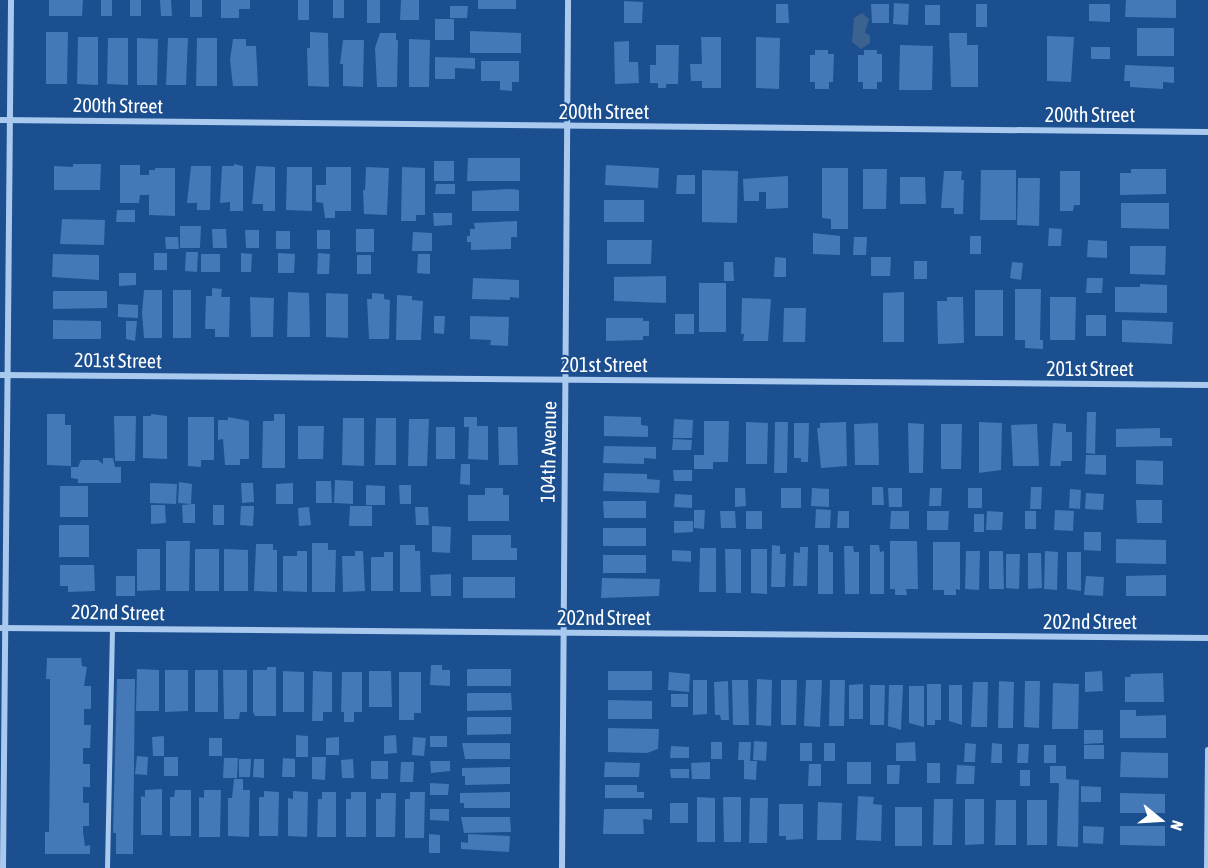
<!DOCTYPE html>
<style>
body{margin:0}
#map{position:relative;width:1208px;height:868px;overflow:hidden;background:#1b4f8f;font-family:"Asap Condensed",sans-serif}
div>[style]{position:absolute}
.water>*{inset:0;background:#3c6290}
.building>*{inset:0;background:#4478b7}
.lane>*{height:4.5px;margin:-2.25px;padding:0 2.25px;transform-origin:2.25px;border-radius:2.25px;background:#a9c9ee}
.street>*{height:6px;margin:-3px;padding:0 3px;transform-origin:3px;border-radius:3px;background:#a9c9ee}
span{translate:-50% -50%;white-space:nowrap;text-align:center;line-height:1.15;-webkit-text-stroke:4.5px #1b4f8f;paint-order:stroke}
.street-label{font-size:20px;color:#fff}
.north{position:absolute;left:1130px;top:790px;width:60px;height:60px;-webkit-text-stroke:4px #1b4f8f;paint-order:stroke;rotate:108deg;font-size:16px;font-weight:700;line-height:24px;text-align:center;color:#fff}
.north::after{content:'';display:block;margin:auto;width:21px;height:27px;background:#fff;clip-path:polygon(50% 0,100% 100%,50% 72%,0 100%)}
</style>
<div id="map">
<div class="water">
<i style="clip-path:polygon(862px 13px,869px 19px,865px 33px,870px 35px,870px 43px,861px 49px,852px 42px,854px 18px)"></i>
</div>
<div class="building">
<i style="clip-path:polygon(49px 0,83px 0,82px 16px,49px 16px)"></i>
<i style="clip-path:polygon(101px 0,112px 0,112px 16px,101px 16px)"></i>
<i style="clip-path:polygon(130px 0,141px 0,141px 16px,130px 16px)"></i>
<i style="clip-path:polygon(160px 0,171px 0,172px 16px,161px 16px)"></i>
<i style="clip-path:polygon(190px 0,202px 0,202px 17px,190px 17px)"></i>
<i style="clip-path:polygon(221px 0,250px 0,250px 9px,239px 9px,239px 18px,221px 18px)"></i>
<i style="clip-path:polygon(298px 0,309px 0,309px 20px,298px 20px)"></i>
<i style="clip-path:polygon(333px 0,344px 0,344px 18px,333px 18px)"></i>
<i style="clip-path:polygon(367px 0,380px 0,380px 23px,367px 23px)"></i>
<i style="clip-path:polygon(401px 0,419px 0,419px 20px,400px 20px)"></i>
<i style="clip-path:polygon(478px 0,516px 0,516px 9px,478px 9px)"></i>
<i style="clip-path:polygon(1126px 0,1176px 0,1176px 18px,1125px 17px)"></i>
<i style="clip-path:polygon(624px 1px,643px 2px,642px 23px,624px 23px)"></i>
<i style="clip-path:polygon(894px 3px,909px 4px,908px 25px,893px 24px)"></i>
<i style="clip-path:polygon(776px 4px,788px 4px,789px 23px,776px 23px)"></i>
<i style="clip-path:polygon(871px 4px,889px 4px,889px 23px,872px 23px)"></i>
<i style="clip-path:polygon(976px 4px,987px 4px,987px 27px,976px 27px)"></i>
<i style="clip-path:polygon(1089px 4px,1110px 4px,1110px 22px,1089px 21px)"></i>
<i style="clip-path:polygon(925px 5px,940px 5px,940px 25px,925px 25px)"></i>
<i style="clip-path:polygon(450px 6px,468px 6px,467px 18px,450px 18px)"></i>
<i style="clip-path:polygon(435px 19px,454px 19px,454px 40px,435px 40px)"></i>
<i style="clip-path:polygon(1137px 28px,1174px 28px,1174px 56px,1137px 56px)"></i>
<i style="clip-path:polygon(470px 31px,521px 33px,521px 53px,470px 53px)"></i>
<i style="clip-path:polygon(46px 32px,68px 32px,67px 84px,46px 84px)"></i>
<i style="clip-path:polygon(310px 32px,328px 33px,329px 87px,308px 86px,307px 48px,310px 48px)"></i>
<i style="clip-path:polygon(380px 33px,396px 33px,396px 40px,398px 40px,397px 87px,377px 87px,375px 48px)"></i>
<i style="clip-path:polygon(949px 33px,967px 33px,967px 45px,978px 45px,978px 87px,951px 87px)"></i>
<i style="clip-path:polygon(1047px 36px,1074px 37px,1071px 82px,1047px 81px)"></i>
<i style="clip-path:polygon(78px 37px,98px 37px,98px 85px,77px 84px)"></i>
<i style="clip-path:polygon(701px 37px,721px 37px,721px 88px,702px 88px,702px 81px,691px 81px,690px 64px,702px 64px)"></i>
<i style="clip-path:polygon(756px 37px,780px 38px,779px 89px,756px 88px)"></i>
<i style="clip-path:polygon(108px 38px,128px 38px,128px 85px,107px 84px)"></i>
<i style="clip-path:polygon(137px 38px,158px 39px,157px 85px,137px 85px)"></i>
<i style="clip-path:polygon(168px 38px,188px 38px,186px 85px,166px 85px)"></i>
<i style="clip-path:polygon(197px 38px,217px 38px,217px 86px,196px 86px)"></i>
<i style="clip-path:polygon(233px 39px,246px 39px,246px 46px,256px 46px,258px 86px,233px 86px,230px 60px)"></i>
<i style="clip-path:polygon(409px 39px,430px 40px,429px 87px,409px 87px)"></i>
<i style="clip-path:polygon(343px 40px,364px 40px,363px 87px,343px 86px,343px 64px,340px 64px)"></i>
<i style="clip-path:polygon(629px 41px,629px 62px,638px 62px,639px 83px,615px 84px,614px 42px)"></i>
<i style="clip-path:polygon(656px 45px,679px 45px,678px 84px,666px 84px,666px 88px,658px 88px,658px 83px,650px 83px,650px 65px,656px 65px)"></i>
<i style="clip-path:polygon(900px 45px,933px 46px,932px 90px,899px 90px)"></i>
<i style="clip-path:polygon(1091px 47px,1110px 47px,1110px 59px,1091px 59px)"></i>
<i style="clip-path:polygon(815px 50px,828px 50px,828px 54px,834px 54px,833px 82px,829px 82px,829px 89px,815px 89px,815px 82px,810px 82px,810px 55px,815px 55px)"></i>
<i style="clip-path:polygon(864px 50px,877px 50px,877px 54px,882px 54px,882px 82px,877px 82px,877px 89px,863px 89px,863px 82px,858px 82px,858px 55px,864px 55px)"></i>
<i style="clip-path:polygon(435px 57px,475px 58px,475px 69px,455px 68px,455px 79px,435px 79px)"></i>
<i style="clip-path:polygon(481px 61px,519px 61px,519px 82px,512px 82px,512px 91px,500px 90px,500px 81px,481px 81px)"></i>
<i style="clip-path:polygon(1125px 65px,1174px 67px,1174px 83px,1163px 82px,1163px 89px,1130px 87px,1130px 81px,1124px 81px)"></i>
<i style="clip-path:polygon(468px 158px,520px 158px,520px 181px,467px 181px)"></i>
<i style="clip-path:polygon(434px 161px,454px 161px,454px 181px,434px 181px)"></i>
<i style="clip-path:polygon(73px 164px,101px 164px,100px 190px,54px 190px,54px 166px,73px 167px)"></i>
<i style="clip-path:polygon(234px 164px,243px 166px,243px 211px,230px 211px,230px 202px,220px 203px,222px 166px,234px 166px)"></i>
<i style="clip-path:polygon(120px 165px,140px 165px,140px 175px,149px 175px,149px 170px,155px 170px,155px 168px,175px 168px,175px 216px,149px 215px,149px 195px,140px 195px,139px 203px,120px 203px)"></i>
<i style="clip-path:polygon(606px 165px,659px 168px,658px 188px,605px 185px)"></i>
<i style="clip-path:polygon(191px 166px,211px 166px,210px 210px,197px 210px,197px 203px,187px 203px)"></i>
<i style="clip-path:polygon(256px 166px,275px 167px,275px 211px,263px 211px,263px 204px,252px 204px)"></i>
<i style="clip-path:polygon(287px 167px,312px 167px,312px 211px,286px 210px)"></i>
<i style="clip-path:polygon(326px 167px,351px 167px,351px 211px,335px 211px,335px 218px,325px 218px,323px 203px,316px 202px,316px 185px,326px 185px)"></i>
<i style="clip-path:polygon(366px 167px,389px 168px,387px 215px,364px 214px,363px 190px,365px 190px)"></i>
<i style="clip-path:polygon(402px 167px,425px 168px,425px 215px,416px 215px,416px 221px,401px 221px)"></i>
<i style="clip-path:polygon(822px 168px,848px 168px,848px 229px,831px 229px,831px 219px,822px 218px)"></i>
<i style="clip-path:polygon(863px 169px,887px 169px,886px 209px,863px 209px)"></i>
<i style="clip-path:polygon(1131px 169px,1166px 169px,1166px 194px,1120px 195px,1120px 173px,1131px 173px)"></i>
<i style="clip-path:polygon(702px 170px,738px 171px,737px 223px,702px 222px)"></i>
<i style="clip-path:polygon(981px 170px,1016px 170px,1016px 220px,980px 220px)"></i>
<i style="clip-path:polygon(944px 171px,962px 171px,961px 180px,964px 180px,963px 214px,954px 214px,954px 208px,941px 208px)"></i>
<i style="clip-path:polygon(1060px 171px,1080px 171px,1080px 205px,1074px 205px,1073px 211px,1060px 211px)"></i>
<i style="clip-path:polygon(677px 175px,695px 175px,695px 194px,676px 194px)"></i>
<i style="clip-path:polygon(788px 176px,788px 208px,766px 209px,766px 192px,759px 192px,759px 201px,744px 201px,743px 179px)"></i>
<i style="clip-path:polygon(900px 177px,925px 177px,926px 204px,900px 204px)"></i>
<i style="clip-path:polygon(1018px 178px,1040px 178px,1039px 226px,1017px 225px)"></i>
<i style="clip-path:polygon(436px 184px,455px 184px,455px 194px,435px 194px)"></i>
<i style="clip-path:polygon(511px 189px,519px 190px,519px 211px,472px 211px,472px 191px)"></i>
<i style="clip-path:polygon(604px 200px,644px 200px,644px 222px,604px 222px)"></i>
<i style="clip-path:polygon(1121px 203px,1169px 203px,1169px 229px,1121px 228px)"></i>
<i style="clip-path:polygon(117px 210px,135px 210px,135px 222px,116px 222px)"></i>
<i style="clip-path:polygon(433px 213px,452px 213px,452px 225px,434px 226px)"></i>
<i style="clip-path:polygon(62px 219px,105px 220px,104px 245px,60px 244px)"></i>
<i style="clip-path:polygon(517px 221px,517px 237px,511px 237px,511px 249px,471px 250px,471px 242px,467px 242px,467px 236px,470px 236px,470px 229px,475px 229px,474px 223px)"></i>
<i style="clip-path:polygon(180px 226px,201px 226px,200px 248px,180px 248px)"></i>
<i style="clip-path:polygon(1049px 228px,1062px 229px,1061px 246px,1048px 246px)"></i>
<i style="clip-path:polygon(212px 229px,226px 229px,227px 248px,213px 248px)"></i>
<i style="clip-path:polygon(356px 229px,374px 229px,374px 252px,356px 252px)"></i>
<i style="clip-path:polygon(245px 230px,259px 230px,259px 248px,246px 248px)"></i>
<i style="clip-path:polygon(317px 230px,330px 230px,330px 249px,317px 249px)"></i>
<i style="clip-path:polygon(276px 231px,290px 231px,290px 249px,276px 249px)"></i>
<i style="clip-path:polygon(413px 232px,432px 233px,432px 251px,412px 251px)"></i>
<i style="clip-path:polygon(813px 233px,840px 236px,840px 255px,813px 254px)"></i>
<i style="clip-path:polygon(970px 236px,981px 236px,981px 254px,970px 254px)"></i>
<i style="clip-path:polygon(165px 237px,178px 237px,179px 249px,166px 249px)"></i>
<i style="clip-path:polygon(854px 237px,867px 237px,866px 255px,853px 255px)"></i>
<i style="clip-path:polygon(607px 240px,652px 240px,651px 264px,607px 264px)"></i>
<i style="clip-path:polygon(1088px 240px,1107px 241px,1107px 258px,1087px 257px)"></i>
<i style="clip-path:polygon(1130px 246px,1166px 246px,1165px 275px,1130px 274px)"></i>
<i style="clip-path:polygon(186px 252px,198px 252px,197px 272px,185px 271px)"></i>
<i style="clip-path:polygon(154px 253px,167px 253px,167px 270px,154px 270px)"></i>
<i style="clip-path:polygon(241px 253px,252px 254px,251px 272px,241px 272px)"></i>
<i style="clip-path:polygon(278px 253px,295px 254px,294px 273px,278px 273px)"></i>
<i style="clip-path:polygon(318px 253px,330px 254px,329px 274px,317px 274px)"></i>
<i style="clip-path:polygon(53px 254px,99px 255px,99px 280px,52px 277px)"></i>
<i style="clip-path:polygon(201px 254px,220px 254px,220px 272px,201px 272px)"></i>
<i style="clip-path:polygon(418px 254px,430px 254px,430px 274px,417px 273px)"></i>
<i style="clip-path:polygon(357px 255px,371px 255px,371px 274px,357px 274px)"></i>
<i style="clip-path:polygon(775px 257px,786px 258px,786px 277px,774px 277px)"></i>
<i style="clip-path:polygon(871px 257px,891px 257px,890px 276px,871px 276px)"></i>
<i style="clip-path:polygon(914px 261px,927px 261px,927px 279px,914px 279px)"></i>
<i style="clip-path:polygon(724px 262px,733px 262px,734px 281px,724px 281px)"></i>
<i style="clip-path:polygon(1012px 262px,1023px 263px,1021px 280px,1010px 278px)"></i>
<i style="clip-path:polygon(119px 273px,136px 273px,136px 285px,119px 286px)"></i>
<i style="clip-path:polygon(666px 276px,666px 303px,614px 301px,614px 277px)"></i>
<i style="clip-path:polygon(473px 278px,519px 280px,519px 298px,510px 297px,510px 300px,472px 299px)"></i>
<i style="clip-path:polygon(1087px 278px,1103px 278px,1102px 293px,1086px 293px)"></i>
<i style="clip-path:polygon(699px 283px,726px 283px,726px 332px,699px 332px)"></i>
<i style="clip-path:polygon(1140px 284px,1167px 285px,1167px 313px,1115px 312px,1115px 287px,1140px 287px)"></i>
<i style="clip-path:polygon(212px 288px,222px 289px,221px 297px,230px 297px,229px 337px,215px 337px,215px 329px,205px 329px,206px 296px,212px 296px)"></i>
<i style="clip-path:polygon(1015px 289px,1041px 289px,1040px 340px,1043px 340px,1043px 349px,1025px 348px,1025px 340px,1015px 340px)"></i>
<i style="clip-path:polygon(144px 290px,162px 290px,162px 338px,144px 338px,142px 313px)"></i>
<i style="clip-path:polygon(173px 290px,191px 290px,191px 338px,173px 338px)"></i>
<i style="clip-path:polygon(975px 290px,1003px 290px,1003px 336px,975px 336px)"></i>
<i style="clip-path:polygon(53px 291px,107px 291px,107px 308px,53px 309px)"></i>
<i style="clip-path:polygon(288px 292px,309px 293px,310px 337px,287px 337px)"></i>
<i style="clip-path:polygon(904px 292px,904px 342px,883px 342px,883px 293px)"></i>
<i style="clip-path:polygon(326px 293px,348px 294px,348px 338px,326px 337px)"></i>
<i style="clip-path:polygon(372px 293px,384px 294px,384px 299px,390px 300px,389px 339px,369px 339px,367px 299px,372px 299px)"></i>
<i style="clip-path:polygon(397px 295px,412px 296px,412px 300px,423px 301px,421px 340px,396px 340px)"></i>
<i style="clip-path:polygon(250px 297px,274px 298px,273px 337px,251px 337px)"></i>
<i style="clip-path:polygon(947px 297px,963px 297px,964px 343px,938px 344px,937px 301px,947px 301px)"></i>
<i style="clip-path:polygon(1050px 297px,1076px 297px,1075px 340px,1050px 340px)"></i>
<i style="clip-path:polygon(742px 298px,771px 299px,768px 341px,743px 341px,744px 334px,741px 334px)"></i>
<i style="clip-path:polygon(118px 304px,138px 305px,138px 318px,118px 317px)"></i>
<i style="clip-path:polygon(784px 308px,806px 308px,805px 342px,783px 342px)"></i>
<i style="clip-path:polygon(675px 314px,694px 314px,694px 334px,675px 334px)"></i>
<i style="clip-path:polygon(1086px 315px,1106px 315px,1106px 336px,1086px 336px)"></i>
<i style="clip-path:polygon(434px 316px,445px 316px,444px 334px,434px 333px)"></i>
<i style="clip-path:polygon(470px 316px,509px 317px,508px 346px,490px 345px,491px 340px,470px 339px)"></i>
<i style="clip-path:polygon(606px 318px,643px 318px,643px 321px,649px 321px,649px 336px,643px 336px,643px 340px,606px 341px)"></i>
<i style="clip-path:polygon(53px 320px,101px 321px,101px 339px,53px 339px)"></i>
<i style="clip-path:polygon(1122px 320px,1173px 322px,1172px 344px,1122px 342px)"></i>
<i style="clip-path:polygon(126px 321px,137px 321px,135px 341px,126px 339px)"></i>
<i style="clip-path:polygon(1087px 412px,1096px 412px,1095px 454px,1086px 453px)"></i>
<i style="clip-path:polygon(47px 414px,65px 414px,65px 425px,71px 425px,71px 466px,47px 465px)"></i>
<i style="clip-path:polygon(151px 414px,167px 416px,167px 459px,143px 458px,143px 416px,151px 416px)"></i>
<i style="clip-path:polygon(274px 414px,285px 414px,285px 468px,262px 468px,263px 421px,274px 421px)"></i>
<i style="clip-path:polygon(114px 416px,136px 416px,135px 461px,115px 461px)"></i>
<i style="clip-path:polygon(604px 416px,641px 417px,641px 425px,648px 426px,648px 437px,604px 436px)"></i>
<i style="clip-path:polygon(188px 417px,214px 417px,214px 460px,201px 460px,201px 467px,188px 466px)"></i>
<i style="clip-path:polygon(228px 417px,249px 421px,249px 459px,240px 459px,240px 465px,225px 465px,223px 439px,218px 440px,218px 420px,228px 420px)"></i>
<i style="clip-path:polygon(464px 417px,477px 417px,477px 426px,488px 426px,488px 460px,468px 459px,469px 427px,464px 427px)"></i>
<i style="clip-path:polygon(343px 418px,364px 418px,364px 466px,342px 465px)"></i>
<i style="clip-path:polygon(376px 418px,396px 418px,396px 465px,375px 465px)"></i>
<i style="clip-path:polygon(409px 419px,429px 419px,427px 466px,408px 466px)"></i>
<i style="clip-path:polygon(674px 419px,693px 420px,692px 438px,673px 438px)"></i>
<i style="clip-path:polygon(704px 421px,729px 421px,728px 462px,713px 462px,713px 469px,694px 469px,694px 455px,704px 455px)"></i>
<i style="clip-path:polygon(746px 422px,768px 423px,767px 464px,746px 464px)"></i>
<i style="clip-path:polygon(775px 422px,788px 422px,787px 473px,774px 473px)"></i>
<i style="clip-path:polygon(846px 422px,847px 466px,821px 468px,817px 428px,820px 428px,820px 423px)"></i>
<i style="clip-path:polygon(979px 422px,1002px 423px,1001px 470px,979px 473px)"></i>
<i style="clip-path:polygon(794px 423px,809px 423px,808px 462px,801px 462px,801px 458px,794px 458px)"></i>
<i style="clip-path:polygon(878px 423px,879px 465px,855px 465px,854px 424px)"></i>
<i style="clip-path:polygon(908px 423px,924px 424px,923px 473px,909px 473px)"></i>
<i style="clip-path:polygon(1053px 423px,1066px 424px,1066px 432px,1072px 432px,1072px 461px,1061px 461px,1061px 466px,1050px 466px)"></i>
<i style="clip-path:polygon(941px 424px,962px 424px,961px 469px,941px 469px)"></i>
<i style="clip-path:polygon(1037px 424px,1039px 466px,1013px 466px,1011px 425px)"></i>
<i style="clip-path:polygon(298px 426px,324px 426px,323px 459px,298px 459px)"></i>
<i style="clip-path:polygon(436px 427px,455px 427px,455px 459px,436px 459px)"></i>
<i style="clip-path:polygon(498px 427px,517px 427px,518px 465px,499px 465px)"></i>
<i style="clip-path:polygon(1160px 428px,1160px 438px,1172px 438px,1172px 446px,1116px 447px,1116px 429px)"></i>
<i style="clip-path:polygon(673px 439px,692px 440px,691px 450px,672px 450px)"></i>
<i style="clip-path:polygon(604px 446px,656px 447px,656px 459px,644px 458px,644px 464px,603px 463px)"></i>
<i style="clip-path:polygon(1086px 455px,1106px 455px,1106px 475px,1085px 474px)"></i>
<i style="clip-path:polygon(103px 458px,113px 458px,115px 467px,121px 467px,121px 483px,78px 483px,78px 479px,71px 478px,71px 467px,78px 467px,81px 460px,98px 460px,103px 464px)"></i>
<i style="clip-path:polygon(1136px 460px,1163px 461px,1163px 485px,1136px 484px)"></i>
<i style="clip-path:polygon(461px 464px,470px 464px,470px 485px,460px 484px)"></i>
<i style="clip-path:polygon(673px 470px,692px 470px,692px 481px,674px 481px)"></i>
<i style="clip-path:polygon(604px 473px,647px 474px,647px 479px,660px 480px,659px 493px,603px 491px)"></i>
<i style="clip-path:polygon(335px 480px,353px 481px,353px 504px,334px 503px)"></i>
<i style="clip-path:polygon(316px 481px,331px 481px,332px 503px,316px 503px)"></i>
<i style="clip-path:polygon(179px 482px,192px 484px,191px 504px,178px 503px)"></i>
<i style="clip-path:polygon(150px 483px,177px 484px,176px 504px,150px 503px)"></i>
<i style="clip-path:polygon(241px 483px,253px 483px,254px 502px,242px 503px)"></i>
<i style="clip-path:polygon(293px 483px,293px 504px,276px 504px,276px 484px)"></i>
<i style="clip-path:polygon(366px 485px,385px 486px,385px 505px,366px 505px)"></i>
<i style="clip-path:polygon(399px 485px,411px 485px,411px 504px,400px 504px)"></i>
<i style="clip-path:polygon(60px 486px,88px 486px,88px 517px,60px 517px)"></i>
<i style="clip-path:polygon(872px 487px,883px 487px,884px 505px,872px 505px)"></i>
<i style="clip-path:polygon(1031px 487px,1042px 487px,1041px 509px,1030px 509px)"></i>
<i style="clip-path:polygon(485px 488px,503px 488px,503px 495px,509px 495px,509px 521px,468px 521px,468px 495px,485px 495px)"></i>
<i style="clip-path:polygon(735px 488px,745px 488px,746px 506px,735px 507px)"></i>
<i style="clip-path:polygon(781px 488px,801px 488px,801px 508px,781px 508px)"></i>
<i style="clip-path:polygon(812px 488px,829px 489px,829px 507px,811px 506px)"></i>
<i style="clip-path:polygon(888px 488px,902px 488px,902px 507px,889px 507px)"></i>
<i style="clip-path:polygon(930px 488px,942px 488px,941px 506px,929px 506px)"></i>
<i style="clip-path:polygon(968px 488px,982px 488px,982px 508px,968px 508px)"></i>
<i style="clip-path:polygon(1070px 489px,1081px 490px,1080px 509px,1069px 508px)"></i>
<i style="clip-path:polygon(1086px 493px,1104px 494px,1103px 510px,1085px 509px)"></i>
<i style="clip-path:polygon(675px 494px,692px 495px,692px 508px,674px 507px)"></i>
<i style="clip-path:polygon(1136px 500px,1162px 500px,1162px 523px,1137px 523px)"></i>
<i style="clip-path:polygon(603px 501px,646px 501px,646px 518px,604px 518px)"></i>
<i style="clip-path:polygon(192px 504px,195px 504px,195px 523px,183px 523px,182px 505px)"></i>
<i style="clip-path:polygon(151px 505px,165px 505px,166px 523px,151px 524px)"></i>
<i style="clip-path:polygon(213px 505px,224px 505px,224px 525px,213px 525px)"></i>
<i style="clip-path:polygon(241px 506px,254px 506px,253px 526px,240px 525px)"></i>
<i style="clip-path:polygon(350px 506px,372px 506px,372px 526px,349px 526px)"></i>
<i style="clip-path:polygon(309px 507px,311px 525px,299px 526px,298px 508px)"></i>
<i style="clip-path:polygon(415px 507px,428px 507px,429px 525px,416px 525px)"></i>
<i style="clip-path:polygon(816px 509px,831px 510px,830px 528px,815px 528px)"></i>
<i style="clip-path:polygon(694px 510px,705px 510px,704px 529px,694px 528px)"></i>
<i style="clip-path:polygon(1055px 510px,1074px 511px,1073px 531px,1054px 530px)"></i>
<i style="clip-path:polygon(720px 511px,735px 511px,736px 528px,721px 528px)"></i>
<i style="clip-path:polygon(746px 511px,762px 511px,762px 529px,746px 529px)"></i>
<i style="clip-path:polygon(838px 511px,849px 511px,849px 528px,837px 528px)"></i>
<i style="clip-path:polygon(891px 511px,909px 511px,909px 529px,890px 529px)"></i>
<i style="clip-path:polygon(927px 511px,949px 511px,948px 530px,927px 530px)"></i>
<i style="clip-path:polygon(987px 511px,1003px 512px,1002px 530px,986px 530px)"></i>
<i style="clip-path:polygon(1025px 511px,1036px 511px,1036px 529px,1025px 529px)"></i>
<i style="clip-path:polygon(974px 514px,984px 514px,984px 532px,974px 532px)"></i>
<i style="clip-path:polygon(674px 521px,693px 521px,693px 532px,674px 533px)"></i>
<i style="clip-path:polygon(59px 525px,89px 525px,89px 557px,59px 557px)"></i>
<i style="clip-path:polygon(432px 526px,451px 527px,450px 553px,432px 552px)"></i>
<i style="clip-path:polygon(603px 528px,646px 528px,646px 546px,603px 546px)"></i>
<i style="clip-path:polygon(1084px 532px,1101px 532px,1101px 551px,1084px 550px)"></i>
<i style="clip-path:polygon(472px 535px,511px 535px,511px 548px,517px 548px,517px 560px,472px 560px)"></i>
<i style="clip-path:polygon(1116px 539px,1166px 540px,1166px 564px,1116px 563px)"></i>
<i style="clip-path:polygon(166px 541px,190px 541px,189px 591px,166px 591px)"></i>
<i style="clip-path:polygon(890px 541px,917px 541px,918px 589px,906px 589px,907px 595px,895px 595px,895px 589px,890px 589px)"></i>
<i style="clip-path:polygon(933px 542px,960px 542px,960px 590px,956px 589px,956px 595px,944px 595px,944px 590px,933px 590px)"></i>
<i style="clip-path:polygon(312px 543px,328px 543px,328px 550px,336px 550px,335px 592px,312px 592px)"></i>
<i style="clip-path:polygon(256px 544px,273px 544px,273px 550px,277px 550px,277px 592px,254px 591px)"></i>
<i style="clip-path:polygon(400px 545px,415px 545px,415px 551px,420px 551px,421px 592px,400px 592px)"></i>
<i style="clip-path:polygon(772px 545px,780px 546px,780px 554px,786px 554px,785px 587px,771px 587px)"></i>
<i style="clip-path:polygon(818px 545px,829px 545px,829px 552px,833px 552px,833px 594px,818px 594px)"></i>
<i style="clip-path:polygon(870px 545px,879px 545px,880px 552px,884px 551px,884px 594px,870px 594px)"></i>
<i style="clip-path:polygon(844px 546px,853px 546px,854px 552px,859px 552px,859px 594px,845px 594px)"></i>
<i style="clip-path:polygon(800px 547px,808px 547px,807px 586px,793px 586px,794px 552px,800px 553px)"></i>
<i style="clip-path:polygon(700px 548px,716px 548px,716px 592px,699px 592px)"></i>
<i style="clip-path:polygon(137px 549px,160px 549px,160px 590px,137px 591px)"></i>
<i style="clip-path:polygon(195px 549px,219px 549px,219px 591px,195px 591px)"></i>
<i style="clip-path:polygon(224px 549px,248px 550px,248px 591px,224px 591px)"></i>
<i style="clip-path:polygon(725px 549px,741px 549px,741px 593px,726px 593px)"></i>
<i style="clip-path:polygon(751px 549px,767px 549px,767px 594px,751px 593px)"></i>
<i style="clip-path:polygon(672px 550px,691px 551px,691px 562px,672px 561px)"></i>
<i style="clip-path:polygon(297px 551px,307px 551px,307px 592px,283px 591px,283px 556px,297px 556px)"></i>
<i style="clip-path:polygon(355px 551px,363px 551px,365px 591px,343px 592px,342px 556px,355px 556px)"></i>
<i style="clip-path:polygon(966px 551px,980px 551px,979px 590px,965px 589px)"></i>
<i style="clip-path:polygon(989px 551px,1003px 551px,1004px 589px,989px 589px)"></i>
<i style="clip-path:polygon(1045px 551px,1058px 552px,1057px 590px,1044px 589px)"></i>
<i style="clip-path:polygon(384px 552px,393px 552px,393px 591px,371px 591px,371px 557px,384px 557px)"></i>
<i style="clip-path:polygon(1067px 552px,1081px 552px,1081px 591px,1067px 589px)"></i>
<i style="clip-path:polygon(1028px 553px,1041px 553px,1042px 588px,1028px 589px)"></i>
<i style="clip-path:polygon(1006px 554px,1020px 554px,1019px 589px,1006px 588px)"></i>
<i style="clip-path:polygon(603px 555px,646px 555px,646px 573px,603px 573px)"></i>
<i style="clip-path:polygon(60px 565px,94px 565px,95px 591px,68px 592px,68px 586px,60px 586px)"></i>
<i style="clip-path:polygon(451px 574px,451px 596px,431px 596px,430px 575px)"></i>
<i style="clip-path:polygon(1166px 575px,1166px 596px,1126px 596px,1126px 576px)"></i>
<i style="clip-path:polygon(116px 576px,135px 576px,135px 596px,116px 596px)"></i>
<i style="clip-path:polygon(1086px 576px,1104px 577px,1103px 596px,1084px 595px)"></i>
<i style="clip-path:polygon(463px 577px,515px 577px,515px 598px,463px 598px)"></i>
<i style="clip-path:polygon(602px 578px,660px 579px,659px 596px,601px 598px)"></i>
<i style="clip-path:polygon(47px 658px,81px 658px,82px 666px,87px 667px,84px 686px,91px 686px,91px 709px,84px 709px,84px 725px,91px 725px,90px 748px,83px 748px,83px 764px,90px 764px,90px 787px,83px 787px,83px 803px,89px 803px,89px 826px,83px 826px,83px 832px,85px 846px,90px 845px,90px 854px,45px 854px,45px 832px,49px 832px,50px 756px,50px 679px,46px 679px)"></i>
<i style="clip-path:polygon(431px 665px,442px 665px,442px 670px,450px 670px,450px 686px,430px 685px)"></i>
<i style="clip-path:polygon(267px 667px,276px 667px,276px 716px,255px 716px,253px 712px,253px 670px,267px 670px)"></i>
<i style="clip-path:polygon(137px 669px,159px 670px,159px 711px,136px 711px)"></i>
<i style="clip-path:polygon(467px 669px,511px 669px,511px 686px,467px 686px)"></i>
<i style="clip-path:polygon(165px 670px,188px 670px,188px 711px,165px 712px)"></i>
<i style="clip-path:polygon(195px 670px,218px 670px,218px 712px,195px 712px)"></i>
<i style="clip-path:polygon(223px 670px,247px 670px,247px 712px,240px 712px,239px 719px,224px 719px)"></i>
<i style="clip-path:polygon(283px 671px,304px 672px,304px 712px,283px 712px)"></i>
<i style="clip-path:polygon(313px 671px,332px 672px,332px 712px,323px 712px,323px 721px,312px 721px)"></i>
<i style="clip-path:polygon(369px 671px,391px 671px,392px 707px,369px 707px)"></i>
<i style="clip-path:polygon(608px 671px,652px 671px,652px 690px,608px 690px)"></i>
<i style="clip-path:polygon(1102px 671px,1103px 691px,1085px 692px,1085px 672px)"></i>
<i style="clip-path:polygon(342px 672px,362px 672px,362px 712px,354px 712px,354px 722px,344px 722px,344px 712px,341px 712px)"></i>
<i style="clip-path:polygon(399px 672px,421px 672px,421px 713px,414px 713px,414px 720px,399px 720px)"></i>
<i style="clip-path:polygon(669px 672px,690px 674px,689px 692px,668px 690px)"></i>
<i style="clip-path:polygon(1163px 673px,1164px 702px,1125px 702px,1125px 677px,1130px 677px,1131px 674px)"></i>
<i style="clip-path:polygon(117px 679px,135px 679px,133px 854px,116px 854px,116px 833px,113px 833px)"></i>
<i style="clip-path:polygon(757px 679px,772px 680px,771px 726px,756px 725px)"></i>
<i style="clip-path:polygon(693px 680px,707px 680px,707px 714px,693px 715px)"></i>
<i style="clip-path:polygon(732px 680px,748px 680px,749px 725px,733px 725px)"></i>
<i style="clip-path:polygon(781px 680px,797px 680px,796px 725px,781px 725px)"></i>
<i style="clip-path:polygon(806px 680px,822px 680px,820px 727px,804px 726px)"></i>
<i style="clip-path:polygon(830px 680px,845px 680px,844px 726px,829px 726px)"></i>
<i style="clip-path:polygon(728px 681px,729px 720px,721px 720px,720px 715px,715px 715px,714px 682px)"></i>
<i style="clip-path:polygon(999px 681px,1014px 682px,1013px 728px,998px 728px)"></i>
<i style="clip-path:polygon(1025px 681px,1040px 681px,1039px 728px,1024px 727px)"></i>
<i style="clip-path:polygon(973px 682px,988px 682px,987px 727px,971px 727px)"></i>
<i style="clip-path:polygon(1053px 683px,1079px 684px,1078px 729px,1052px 729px)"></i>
<i style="clip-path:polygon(863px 684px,863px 719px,849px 719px,849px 685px)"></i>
<i style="clip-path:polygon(927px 684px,941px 684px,941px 720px,935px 720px,935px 725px,927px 725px)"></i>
<i style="clip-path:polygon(870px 685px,885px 685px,884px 725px,870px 725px)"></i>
<i style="clip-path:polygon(889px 685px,903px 685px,901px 730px,888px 726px)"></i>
<i style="clip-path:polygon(949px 685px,962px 685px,962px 725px,949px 721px)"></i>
<i style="clip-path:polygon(909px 686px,924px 686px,924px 727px,909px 723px)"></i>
<i style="clip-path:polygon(467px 693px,511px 693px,512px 710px,467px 711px)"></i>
<i style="clip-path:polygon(671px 694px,688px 694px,688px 707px,671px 707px)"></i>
<i style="clip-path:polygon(608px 700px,652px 701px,652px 719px,608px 719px)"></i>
<i style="clip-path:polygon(1120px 710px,1136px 710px,1136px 716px,1166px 715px,1166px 738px,1120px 738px)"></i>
<i style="clip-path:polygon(467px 717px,511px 717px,511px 734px,467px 735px)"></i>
<i style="clip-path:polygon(608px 728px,659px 729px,658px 749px,647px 753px,608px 752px)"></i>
<i style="clip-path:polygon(1084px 730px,1103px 730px,1103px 743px,1084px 744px)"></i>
<i style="clip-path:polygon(296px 735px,308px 736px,308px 757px,296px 757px)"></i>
<i style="clip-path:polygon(396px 735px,397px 753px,384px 754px,384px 736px)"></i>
<i style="clip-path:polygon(164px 736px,164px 756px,153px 756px,152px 737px)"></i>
<i style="clip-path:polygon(430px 736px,447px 736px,447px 747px,430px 747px)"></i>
<i style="clip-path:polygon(339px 737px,339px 755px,326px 755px,326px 738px)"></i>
<i style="clip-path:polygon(413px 737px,426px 738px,424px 756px,412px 755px)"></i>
<i style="clip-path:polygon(209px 738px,222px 738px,222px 756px,209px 756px)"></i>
<i style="clip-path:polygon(754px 741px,767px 742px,766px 761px,753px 760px)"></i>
<i style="clip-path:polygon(711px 742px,722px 742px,722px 759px,711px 759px)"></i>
<i style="clip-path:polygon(739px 742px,751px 742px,750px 761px,757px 761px,756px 780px,744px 779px,744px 760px,738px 760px)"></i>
<i style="clip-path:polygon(915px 742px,916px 761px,896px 761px,896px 743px)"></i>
<i style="clip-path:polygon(462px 743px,510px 743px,510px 759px,465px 759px)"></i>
<i style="clip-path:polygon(800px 743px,812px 743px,812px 761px,800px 761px)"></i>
<i style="clip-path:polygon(824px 743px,835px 743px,835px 761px,824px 761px)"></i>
<i style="clip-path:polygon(965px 743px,976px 744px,975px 762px,964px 762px)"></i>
<i style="clip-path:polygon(992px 743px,1002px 744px,1002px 763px,991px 763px)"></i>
<i style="clip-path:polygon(1018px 744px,1029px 744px,1028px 763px,1017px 763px)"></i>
<i style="clip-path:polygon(1044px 745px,1056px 745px,1056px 763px,1044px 763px)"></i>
<i style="clip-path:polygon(1084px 745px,1104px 745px,1104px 759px,1084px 759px)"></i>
<i style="clip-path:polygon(671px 746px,689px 747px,689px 758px,670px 758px)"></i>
<i style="clip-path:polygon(1121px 752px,1168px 753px,1168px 778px,1120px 777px)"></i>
<i style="clip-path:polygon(137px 756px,148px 757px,147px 775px,135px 774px)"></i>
<i style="clip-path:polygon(164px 757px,178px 757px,178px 776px,164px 776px)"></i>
<i style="clip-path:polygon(312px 757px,326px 757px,325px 780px,312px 779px)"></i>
<i style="clip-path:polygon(224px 758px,238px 758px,237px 778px,223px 778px)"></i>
<i style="clip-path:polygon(283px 758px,295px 759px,295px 777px,282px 777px)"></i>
<i style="clip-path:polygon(239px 759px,251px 759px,250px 777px,239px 777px)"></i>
<i style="clip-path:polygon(254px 759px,264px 759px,264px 778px,253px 777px)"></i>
<i style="clip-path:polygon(353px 759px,354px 778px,342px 778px,341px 760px)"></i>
<i style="clip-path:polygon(371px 761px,388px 761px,388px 779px,371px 779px)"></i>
<i style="clip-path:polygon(430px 761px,450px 761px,450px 771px,431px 773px)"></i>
<i style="clip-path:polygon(401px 762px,414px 762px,413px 782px,400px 782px)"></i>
<i style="clip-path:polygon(605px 762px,640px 763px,639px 777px,604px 777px)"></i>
<i style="clip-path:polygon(710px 762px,710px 779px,692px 779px,691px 763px)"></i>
<i style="clip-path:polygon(847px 762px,871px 762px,871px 784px,847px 784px)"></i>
<i style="clip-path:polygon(927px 763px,940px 763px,940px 783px,927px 783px)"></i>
<i style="clip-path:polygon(809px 764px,821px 764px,821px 786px,808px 786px)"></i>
<i style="clip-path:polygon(887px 765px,900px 765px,899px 784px,887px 784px)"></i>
<i style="clip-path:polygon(957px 765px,975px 766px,974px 784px,956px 784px)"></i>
<i style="clip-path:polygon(1050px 766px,1066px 766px,1066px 779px,1079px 780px,1078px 847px,1057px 846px,1059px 783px,1050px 783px)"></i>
<i style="clip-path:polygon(510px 767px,510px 784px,465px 785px,465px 776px,462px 776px,462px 768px)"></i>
<i style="clip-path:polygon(670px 769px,689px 769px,689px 778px,671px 778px)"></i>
<i style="clip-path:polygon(1020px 770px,1030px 770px,1030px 786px,1020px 786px)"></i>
<i style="clip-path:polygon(234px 779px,243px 779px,243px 790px,250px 790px,249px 837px,228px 836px,228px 798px,232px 798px)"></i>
<i style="clip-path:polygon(430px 783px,449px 784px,448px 795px,430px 795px)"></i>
<i style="clip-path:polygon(605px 785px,637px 785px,637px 792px,644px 792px,644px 798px,605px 798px)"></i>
<i style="clip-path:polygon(1081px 786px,1101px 787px,1101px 802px,1081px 802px)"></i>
<i style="clip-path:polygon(162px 789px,162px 835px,141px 835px,141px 796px,145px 797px,145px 790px)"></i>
<i style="clip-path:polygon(175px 790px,191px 790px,191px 836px,170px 836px,170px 797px,174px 797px)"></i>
<i style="clip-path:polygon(204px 790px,221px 790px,220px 837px,199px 837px,199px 797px,204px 798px)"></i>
<i style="clip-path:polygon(264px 791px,279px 792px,278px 836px,259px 836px,259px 797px,264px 797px)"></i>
<i style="clip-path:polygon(293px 791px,308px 792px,307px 837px,288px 836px,288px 798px,293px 799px)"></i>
<i style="clip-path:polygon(322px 792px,336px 792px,336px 837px,317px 837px,318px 799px,322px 799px)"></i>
<i style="clip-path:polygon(351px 792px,366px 792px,366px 837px,346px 837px,346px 799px,351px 799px)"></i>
<i style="clip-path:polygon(410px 792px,425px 792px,424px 838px,405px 838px,405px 799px,410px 799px)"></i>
<i style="clip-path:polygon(510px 792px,510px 808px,464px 808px,464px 803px,460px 803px,460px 793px)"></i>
<i style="clip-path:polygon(381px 793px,396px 793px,395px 837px,376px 837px,376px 799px,381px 799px)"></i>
<i style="clip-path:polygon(1120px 793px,1165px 794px,1165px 813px,1120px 813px)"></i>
<i style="clip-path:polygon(858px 796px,874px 797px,873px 804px,882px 805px,881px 841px,856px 840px)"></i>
<i style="clip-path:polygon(697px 797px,715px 798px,715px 842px,697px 842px)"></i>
<i style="clip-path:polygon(723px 797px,741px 797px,741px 842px,724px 842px)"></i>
<i style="clip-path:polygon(750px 798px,768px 798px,767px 843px,749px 843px)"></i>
<i style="clip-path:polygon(934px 799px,953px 799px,952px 845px,933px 845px)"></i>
<i style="clip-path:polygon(965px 799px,984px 799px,984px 844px,965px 845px)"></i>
<i style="clip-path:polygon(996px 800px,1016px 800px,1016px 845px,995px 845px)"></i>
<i style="clip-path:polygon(1027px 800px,1047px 800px,1047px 845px,1027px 845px)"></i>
<i style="clip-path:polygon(818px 802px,842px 803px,841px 840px,817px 840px)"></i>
<i style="clip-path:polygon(670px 803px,688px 803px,688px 823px,670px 823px)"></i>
<i style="clip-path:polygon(779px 804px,803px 804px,803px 839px,786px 840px,786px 836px,779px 836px)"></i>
<i style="clip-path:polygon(895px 807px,922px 807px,922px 846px,895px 846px)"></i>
<i style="clip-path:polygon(430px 809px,449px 809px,449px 821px,430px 820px)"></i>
<i style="clip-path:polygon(604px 809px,652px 809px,652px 820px,643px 819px,644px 834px,603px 834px)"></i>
<i style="clip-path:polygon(461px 817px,510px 817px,511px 832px,464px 833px)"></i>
<i style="clip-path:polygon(1083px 826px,1104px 827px,1103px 844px,1083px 843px)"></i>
<i style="clip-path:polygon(1120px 826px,1165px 826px,1165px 846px,1120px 845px)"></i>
<i style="clip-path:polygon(429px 834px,440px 835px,440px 853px,429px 853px)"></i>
<i style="clip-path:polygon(468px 834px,510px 836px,509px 852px,461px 849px,461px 842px,468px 843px)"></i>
</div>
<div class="lane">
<i style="left:107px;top:868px;width:239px;rotate:-88.8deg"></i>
</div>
<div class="street">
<i style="left:0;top:120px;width:1208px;rotate:0.57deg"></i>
<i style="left:0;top:375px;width:1208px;rotate:0.47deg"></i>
<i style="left:0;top:628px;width:1208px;rotate:0.47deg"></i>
<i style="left:3px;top:868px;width:868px;rotate:-89.47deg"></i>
<i style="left:562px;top:868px;width:868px;rotate:-89.6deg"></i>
<i style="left:1207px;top:868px;width:118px;rotate:-89.5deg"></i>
</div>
<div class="street-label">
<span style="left:118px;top:105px;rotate:1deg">200th Street</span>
<span style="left:604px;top:111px">200th Street</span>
<span style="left:1090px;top:114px">200th Street</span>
<span style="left:118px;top:360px;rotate:1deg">201st Street</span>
<span style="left:604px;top:364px">201st Street</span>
<span style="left:1090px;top:368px">201st Street</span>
<span style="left:548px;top:452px;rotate:-89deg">104th Avenue</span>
<span style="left:118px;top:612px;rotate:1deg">202nd Street</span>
<span style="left:604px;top:617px">202nd Street</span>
<span style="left:1090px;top:621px">202nd Street</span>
</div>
<div class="north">N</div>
</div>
